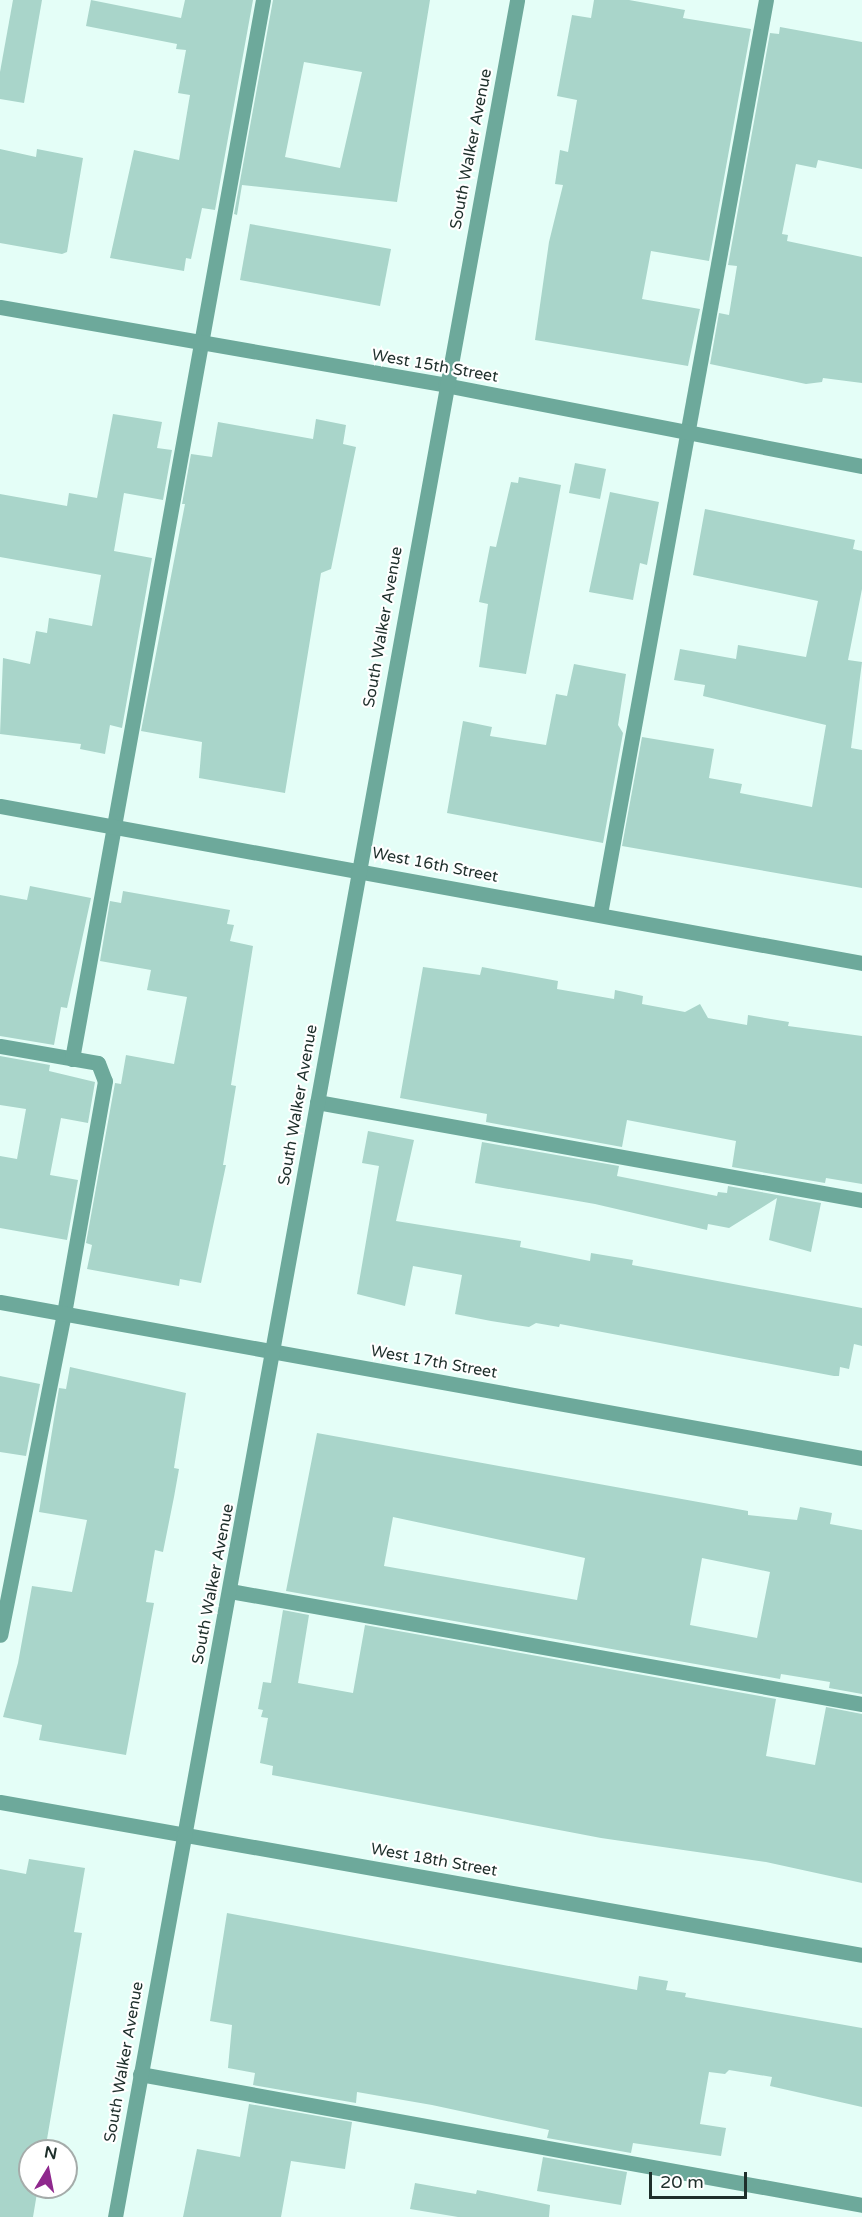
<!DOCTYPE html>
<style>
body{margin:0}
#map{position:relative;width:862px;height:2217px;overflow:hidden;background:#e4fef7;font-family:"Varela Round",sans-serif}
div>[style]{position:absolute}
.building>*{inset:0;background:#a9d5ca}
.lane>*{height:15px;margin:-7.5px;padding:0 7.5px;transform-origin:7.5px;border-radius:7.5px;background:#6da99b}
.street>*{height:15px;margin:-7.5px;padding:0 7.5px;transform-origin:7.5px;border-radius:7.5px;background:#6da99b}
span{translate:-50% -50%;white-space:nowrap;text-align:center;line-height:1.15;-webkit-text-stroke:4.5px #fff;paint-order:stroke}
.street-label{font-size:16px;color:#1e2f2b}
.north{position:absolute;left:18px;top:2139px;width:60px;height:60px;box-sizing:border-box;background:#fff;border:2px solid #a5acaa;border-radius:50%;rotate:10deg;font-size:16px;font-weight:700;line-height:24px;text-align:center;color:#1e2f2b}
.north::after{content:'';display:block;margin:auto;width:21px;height:27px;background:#8f288d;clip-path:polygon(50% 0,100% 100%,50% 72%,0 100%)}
.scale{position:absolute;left:649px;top:2172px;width:98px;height:27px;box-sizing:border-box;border:3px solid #1e2f2b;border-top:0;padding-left:8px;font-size:18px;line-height:21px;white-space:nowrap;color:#1e2f2b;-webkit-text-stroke:4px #fff;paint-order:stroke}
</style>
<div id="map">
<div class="building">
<i style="clip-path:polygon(13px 0,42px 0,24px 103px,0 99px,0 72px)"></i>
<i style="clip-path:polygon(91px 0,181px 18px,185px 0,253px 0,215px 210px,202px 208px,191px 259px,186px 258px,184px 271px,110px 258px,134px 150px,179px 160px,190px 95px,178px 93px,186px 50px,176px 49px,177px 44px,86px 26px)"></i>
<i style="clip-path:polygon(evenodd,273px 0,430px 0,397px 202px,242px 185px,237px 215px,234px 214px,273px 0,304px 62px,362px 72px,340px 168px,285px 157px,304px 62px)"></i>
<i style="clip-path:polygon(594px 0,629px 0,685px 10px,683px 18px,751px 29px,709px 261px,651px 251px,642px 299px,700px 309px,688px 366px,535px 340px,549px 242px,563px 185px,555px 184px,560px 150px,568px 152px,577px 100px,557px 96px,572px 15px,591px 18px)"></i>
<i style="clip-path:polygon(780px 27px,862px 42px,862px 169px,818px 160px,816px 168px,796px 164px,782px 234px,788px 235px,787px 241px,862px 257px,862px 383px,823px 378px,822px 382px,806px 384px,710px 364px,719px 313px,729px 315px,737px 266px,728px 265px,770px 33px,779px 34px)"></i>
<i style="clip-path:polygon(0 149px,36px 157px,37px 149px,83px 158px,67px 252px,62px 254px,0 243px)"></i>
<i style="clip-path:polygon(250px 224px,391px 249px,380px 306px,240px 280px)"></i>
<i style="clip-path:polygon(113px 414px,162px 422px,157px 448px,172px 450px,163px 500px,124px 493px,114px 551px,152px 558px,122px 728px,110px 725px,105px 754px,80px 749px,81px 744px,0 734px,3px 658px,30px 664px,36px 631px,47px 633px,49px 618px,92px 626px,101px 575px,0 557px,0 494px,67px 506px,69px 493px,97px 498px)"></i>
<i style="clip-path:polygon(316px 419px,346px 425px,343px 444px,356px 447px,331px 569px,321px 573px,285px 793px,199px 778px,202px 742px,141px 731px,185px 504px,182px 504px,191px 454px,212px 457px,218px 422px,313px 439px)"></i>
<i style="clip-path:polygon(575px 463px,606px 469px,600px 499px,569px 493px)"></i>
<i style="clip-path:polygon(519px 477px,561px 485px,526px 674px,479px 667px,488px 604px,479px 602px,490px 546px,496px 547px,511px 482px,518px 483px)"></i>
<i style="clip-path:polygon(610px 492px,659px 502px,647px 565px,640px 563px,633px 600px,589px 592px)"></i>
<i style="clip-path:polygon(705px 509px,855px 540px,853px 549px,862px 551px,862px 589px,848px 660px,862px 662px,851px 748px,862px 750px,862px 888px,622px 846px,642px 737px,714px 749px,709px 778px,742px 784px,740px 793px,812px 807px,826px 725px,703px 696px,705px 685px,674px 680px,680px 649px,736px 659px,738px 645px,806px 657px,818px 601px,693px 575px)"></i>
<i style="clip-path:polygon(574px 664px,626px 674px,618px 725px,623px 733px,603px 843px,447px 813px,463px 721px,492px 727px,490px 736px,546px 745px,556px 694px,567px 696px)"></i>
<i style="clip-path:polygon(30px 886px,91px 898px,67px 1008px,61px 1007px,54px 1045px,0 1036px,0 895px,27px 900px)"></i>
<i style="clip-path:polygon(123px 891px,230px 910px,227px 924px,234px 925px,230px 941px,253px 946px,231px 1085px,236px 1086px,223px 1165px,226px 1165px,201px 1283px,180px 1279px,179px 1286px,87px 1269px,92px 1245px,86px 1243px,115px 1083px,121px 1084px,126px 1055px,174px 1064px,187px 997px,147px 990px,151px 970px,100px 961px,110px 901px,121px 903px)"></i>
<i style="clip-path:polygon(423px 967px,480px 975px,482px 967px,558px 981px,557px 989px,614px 999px,615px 990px,643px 996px,642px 1004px,685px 1012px,700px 1004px,708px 1018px,747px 1025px,748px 1015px,789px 1022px,788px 1026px,862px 1036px,862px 1184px,826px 1178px,825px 1183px,732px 1167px,736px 1141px,627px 1120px,622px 1147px,486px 1122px,487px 1114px,400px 1098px)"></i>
<i style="clip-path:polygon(0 1056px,50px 1065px,49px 1071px,95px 1082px,88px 1123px,61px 1118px,50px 1175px,78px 1180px,67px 1240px,0 1228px,0 1156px,17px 1159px,26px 1109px,0 1105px)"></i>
<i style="clip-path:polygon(368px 1131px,414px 1140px,396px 1221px,521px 1241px,520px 1247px,590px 1261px,591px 1253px,633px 1260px,632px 1265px,862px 1308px,862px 1346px,854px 1344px,849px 1369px,840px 1367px,839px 1376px,834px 1376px,560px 1324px,559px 1327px,536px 1323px,529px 1327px,491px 1321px,455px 1314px,462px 1275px,413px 1266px,405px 1306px,357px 1294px,379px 1166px,362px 1163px)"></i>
<i style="clip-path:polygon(482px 1142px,619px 1166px,617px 1176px,717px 1196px,718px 1192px,727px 1193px,728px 1186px,821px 1203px,811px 1252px,769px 1240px,777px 1198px,729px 1228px,708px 1224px,707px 1230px,595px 1204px,475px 1183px)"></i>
<i style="clip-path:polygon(70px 1367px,186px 1393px,174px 1468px,179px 1469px,174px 1497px,163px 1552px,155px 1550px,146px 1602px,154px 1603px,126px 1755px,39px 1740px,42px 1725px,3px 1717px,18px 1663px,32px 1586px,72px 1592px,87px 1520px,39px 1512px,59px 1388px,66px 1389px)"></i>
<i style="clip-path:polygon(0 1376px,40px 1384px,26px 1456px,0 1452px)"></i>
<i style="clip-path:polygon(evenodd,317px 1433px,748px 1511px,748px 1515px,797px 1520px,800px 1507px,832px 1513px,830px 1524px,862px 1530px,862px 1694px,829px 1688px,830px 1682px,781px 1674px,780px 1679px,286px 1591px,317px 1433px,393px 1517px,585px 1558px,577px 1600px,384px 1566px,393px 1517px,317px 1433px,702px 1558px,770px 1572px,757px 1638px,690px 1625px,702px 1558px)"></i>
<i style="clip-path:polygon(283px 1610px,309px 1615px,298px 1683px,353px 1693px,365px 1625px,776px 1699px,766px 1756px,815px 1765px,826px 1707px,862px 1714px,862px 1883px,766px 1862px,601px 1838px,272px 1775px,273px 1766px,260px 1763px,268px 1718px,261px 1717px,263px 1710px,258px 1709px,263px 1682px,271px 1683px)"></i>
<i style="clip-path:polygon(29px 1859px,85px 1868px,74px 1932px,82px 1933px,45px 2151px,30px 2151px,30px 2187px,38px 2187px,33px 2217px,0 2217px,0 1869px,26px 1874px)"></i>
<i style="clip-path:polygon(227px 1913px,637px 1990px,639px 1976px,668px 1981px,666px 1990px,686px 1993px,685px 1997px,862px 2028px,862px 2107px,770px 2086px,772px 2077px,729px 2070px,725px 2074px,709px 2072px,700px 2124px,726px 2128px,721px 2156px,633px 2143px,631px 2153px,547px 2138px,549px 2130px,432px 2105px,357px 2092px,356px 2103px,253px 2085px,255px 2073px,228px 2068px,232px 2025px,210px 2021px)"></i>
<i style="clip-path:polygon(249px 2104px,352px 2122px,345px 2169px,291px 2161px,281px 2217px,183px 2217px,197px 2149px,240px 2157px)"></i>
<i style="clip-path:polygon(543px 2157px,627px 2172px,621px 2205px,537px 2191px)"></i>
<i style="clip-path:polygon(415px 2183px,476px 2194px,477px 2190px,550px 2205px,549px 2217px,458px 2217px,410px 2209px)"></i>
</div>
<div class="lane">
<i style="left:600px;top:914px;width:929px;rotate:-79.71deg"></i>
<i style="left:0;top:1046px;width:99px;rotate:9.8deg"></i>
<i style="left:98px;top:1063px;width:19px;rotate:69deg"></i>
<i style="left:105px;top:1081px;width:236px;rotate:100deg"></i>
<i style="left:64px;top:1313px;width:328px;rotate:101.2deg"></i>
<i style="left:72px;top:1059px;width:1076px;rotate:-79.78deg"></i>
<i style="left:317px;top:1102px;width:554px;rotate:10.19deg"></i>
<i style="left:230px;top:1591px;width:642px;rotate:10.14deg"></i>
<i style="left:140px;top:2074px;width:734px;rotate:10.28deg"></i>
</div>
<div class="street">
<i style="left:0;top:307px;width:452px;rotate:9.9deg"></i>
<i style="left:445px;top:385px;width:425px;rotate:11deg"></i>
<i style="left:0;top:806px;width:876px;rotate:10.32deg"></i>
<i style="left:0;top:1302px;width:876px;rotate:10.26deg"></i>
<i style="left:0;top:1802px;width:875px;rotate:10.06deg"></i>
<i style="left:115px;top:2217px;width:2253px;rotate:-79.72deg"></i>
</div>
<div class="street-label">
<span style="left:471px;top:149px;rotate:-79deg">South Walker Avenue</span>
<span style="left:435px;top:366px;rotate:10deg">West 15th Street</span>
<span style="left:383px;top:627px;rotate:-80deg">South Walker Avenue</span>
<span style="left:435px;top:865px;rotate:11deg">West 16th Street</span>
<span style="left:298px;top:1105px;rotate:-80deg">South Walker Avenue</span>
<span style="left:434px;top:1362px;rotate:10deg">West 17th Street</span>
<span style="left:213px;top:1584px;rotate:-79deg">South Walker Avenue</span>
<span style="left:434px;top:1860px;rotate:10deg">West 18th Street</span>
<span style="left:124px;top:2062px;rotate:-80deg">South Walker Avenue</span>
</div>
<div class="north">N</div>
<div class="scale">20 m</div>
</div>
